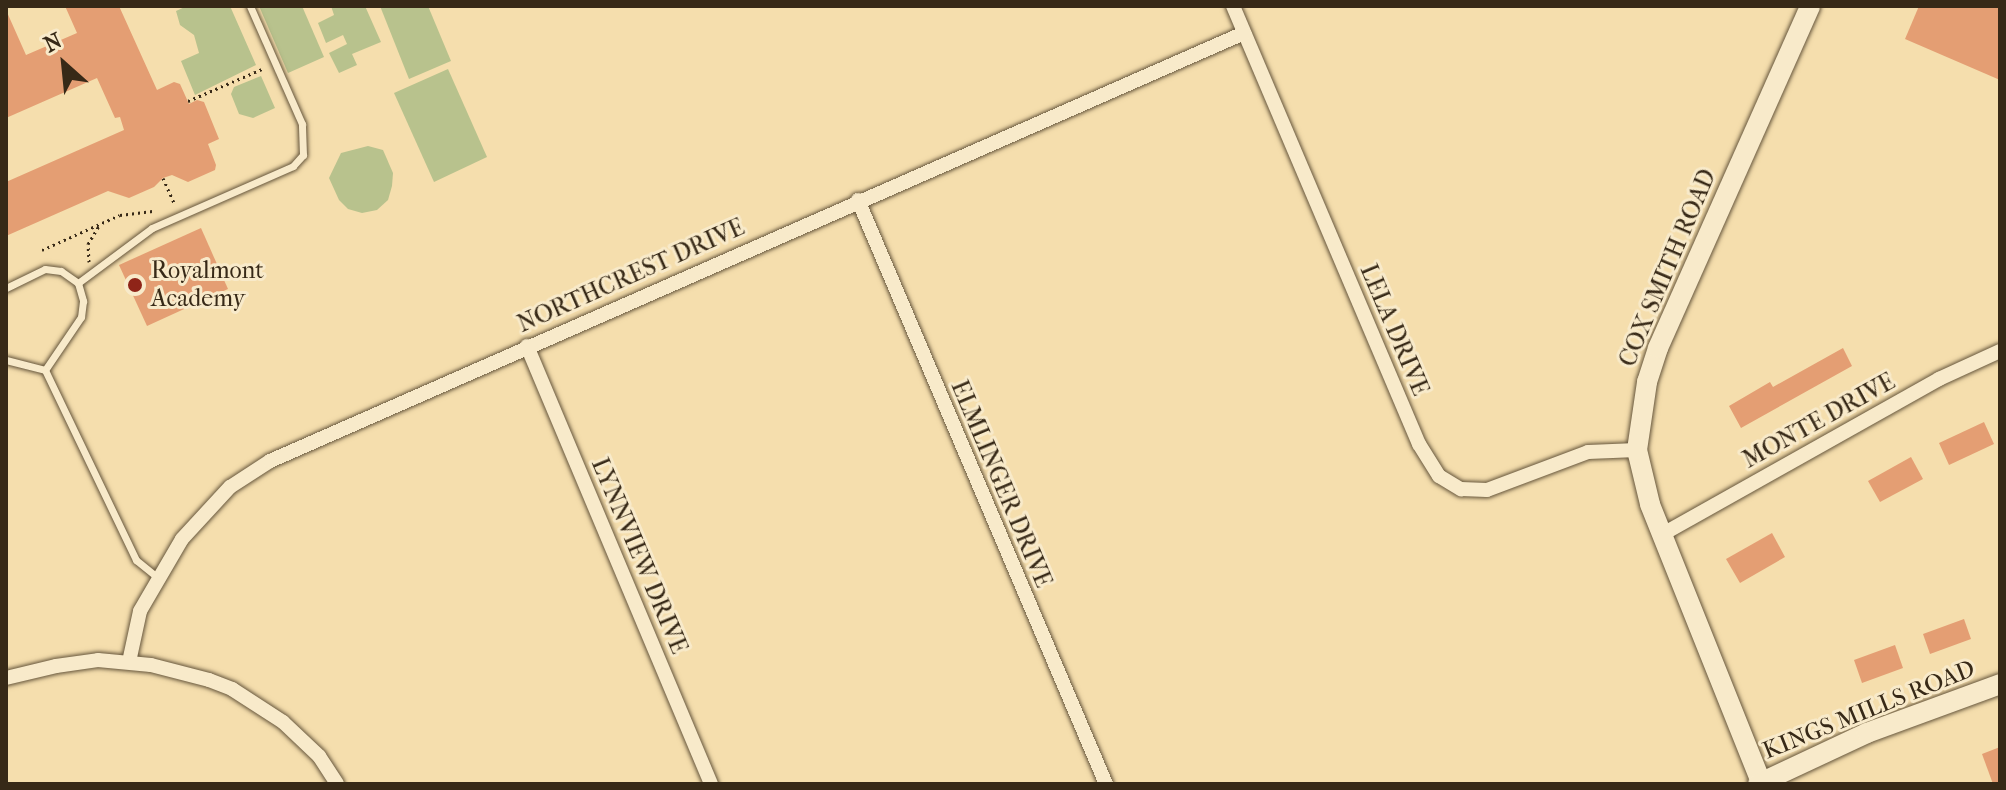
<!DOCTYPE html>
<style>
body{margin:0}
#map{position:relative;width:2006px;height:790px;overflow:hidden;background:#f5dead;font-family:"IM FELL French Canon",serif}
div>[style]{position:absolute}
.green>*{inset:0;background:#b8c28d}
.building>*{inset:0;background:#e49e73}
.path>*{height:3px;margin-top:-1.5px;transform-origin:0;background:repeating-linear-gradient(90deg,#372917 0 2px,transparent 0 6px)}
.roads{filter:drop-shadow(0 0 2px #66563c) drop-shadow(0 0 2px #66563c)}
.lane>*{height:7px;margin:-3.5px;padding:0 3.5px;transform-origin:3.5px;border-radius:3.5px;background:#f8eaca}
.street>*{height:14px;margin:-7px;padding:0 7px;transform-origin:7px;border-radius:7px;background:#f8eaca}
.secondary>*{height:20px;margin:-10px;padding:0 10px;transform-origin:10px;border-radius:10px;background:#f8eaca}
.dots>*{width:22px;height:22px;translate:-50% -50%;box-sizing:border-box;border:4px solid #f8eaca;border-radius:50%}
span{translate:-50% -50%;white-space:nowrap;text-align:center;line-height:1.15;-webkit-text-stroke:6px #f8eaca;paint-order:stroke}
.street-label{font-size:24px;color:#372917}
.poi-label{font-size:24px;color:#372917}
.left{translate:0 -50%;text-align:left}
.frame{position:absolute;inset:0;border:8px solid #372917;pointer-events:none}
.north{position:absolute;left:24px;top:24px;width:80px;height:80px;-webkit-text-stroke:6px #f8eaca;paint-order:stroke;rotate:333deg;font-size:22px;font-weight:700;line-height:32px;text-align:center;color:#372917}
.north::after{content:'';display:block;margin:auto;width:28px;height:36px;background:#372917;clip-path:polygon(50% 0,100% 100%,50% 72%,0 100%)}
</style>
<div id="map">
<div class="green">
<i style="clip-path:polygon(187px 6px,230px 6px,256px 65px,195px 95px,181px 61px,199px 53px,194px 35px,180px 25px,176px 11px)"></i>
<i style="clip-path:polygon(259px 6px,302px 6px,324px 57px,288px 73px)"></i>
<i style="clip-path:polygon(331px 6px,365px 6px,381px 42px,352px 54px,357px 65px,339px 73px,329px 53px,347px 44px,343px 35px,326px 43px,318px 23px,334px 15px)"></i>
<i style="clip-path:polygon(380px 6px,428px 6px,451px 61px,409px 79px)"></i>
<i style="clip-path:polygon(448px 69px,487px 157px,434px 182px,394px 93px)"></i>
<i style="clip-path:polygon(261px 76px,275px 108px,253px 118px,239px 114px,231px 94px,234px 87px)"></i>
<i style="clip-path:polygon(368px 146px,383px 150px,393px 173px,392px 186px,388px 200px,377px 210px,362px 213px,348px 209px,339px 200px,329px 178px,341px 153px)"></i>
</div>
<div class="building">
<i style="clip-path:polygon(65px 6px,119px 6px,157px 90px,174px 82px,180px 84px,189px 104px,197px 100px,204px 102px,219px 139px,208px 144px,216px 165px,215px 170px,188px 182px,172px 175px,163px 178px,154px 187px,129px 198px,108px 191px,6px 236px,6px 182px,124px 130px,120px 117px,115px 118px,97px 78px,6px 118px,6px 10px,26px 55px,77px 33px)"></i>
<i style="clip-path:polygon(1919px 6px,2000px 6px,2000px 80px,1905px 39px)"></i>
<i style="clip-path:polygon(201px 228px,228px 289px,147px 326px,119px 265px)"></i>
<i style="clip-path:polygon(1843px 348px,1852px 366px,1741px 428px,1729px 406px,1770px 382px,1773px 387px)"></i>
<i style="clip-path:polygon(1984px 422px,1994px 444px,1949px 465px,1939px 443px)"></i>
<i style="clip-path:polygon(1911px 457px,1923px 479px,1880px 502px,1868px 481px)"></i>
<i style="clip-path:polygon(1772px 533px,1785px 557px,1740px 583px,1726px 559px)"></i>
<i style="clip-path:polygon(1964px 619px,1971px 639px,1930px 654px,1923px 634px)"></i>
<i style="clip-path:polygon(1895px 645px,1903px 668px,1862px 683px,1854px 660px)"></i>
<i style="clip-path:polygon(2000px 747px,2000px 784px,1993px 784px,1982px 754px)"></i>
</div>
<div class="path">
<i style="left:188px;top:101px;width:81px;rotate:-23.4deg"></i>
<i style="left:163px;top:178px;width:27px;rotate:66deg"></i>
<i style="left:42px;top:250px;width:85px;rotate:-24.2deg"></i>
<i style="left:120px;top:215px;width:35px;rotate:-7deg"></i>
<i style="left:89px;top:262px;width:18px;rotate:-93deg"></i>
<i style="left:88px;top:244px;width:21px;rotate:-59deg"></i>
</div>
<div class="roads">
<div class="lane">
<i style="left:78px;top:283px;width:92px;rotate:-36.6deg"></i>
<i style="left:152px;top:228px;width:154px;rotate:-23.7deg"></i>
<i style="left:293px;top:166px;width:15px;rotate:-48deg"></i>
<i style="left:303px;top:155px;width:31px;rotate:-92deg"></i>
<i style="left:302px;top:124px;width:129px;rotate:-113.8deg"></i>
<i style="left:6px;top:288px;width:43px;rotate:-26deg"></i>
<i style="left:45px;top:269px;width:16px;rotate:7deg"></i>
<i style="left:61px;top:271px;width:21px;rotate:35deg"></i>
<i style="left:78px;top:283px;width:19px;rotate:74deg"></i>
<i style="left:83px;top:301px;width:16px;rotate:97deg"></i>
<i style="left:81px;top:317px;width:64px;rotate:124.2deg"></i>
<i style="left:6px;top:360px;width:40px;rotate:14.4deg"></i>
<i style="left:45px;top:370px;width:211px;rotate:64.4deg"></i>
<i style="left:136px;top:560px;width:28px;rotate:39deg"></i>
</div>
<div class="street">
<i style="left:1233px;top:6px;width:476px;rotate:67deg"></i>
<i style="left:1419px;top:444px;width:38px;rotate:58deg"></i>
<i style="left:1439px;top:476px;width:26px;rotate:31deg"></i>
<i style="left:1461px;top:489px;width:26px;rotate:2deg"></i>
<i style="left:1487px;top:490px;width:108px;rotate:-20.6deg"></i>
<i style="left:1588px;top:452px;width:49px;rotate:-2.3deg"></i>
<i style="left:858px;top:200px;width:634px;rotate:66.99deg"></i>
<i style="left:527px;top:346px;width:475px;rotate:67.2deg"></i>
<i style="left:1663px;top:534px;width:317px;rotate:-29.3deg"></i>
<i style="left:1939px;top:379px;width:67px;rotate:-24.7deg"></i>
<i style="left:129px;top:662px;width:52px;rotate:-77.8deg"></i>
<i style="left:140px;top:611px;width:83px;rotate:-59.7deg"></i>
<i style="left:182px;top:539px;width:71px;rotate:-47.3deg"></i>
<i style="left:230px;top:487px;width:48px;rotate:-33deg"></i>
<i style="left:270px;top:461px;width:1064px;rotate:-23.72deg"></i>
<i style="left:6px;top:678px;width:51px;rotate:-13.5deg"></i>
<i style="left:56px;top:666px;width:42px;rotate:-8.1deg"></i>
<i style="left:98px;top:660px;width:53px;rotate:5.4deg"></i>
<i style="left:151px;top:665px;width:60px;rotate:14.5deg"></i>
<i style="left:209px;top:680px;width:25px;rotate:21deg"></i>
<i style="left:232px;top:689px;width:61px;rotate:32.9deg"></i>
<i style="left:283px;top:722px;width:50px;rotate:43.4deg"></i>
<i style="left:319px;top:756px;width:33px;rotate:57deg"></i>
</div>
<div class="secondary">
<i style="left:1761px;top:782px;width:299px;rotate:-111.8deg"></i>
<i style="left:1650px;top:504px;width:56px;rotate:-103.5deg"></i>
<i style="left:1637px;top:450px;width:69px;rotate:-81.6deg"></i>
<i style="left:1647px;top:382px;width:36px;rotate:-72deg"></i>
<i style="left:1658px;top:348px;width:374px;rotate:-66deg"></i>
<i style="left:1758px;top:784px;width:120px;rotate:-25.1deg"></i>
<i style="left:1867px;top:733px;width:142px;rotate:-20.2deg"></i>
</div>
</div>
<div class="dots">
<i style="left:135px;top:285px;background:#8f2418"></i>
</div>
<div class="street-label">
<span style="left:1668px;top:268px;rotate:-67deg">COX SMITH ROAD</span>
<span style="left:631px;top:276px;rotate:-24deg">NORTHCREST DRIVE</span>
<span style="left:1394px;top:330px;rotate:67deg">LELA DRIVE</span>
<span style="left:1819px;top:421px;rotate:-29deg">MONTE DRIVE</span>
<span style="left:1001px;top:484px;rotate:67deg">ELMLINGER DRIVE</span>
<span style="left:639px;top:556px;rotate:67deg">LYNNVIEW DRIVE</span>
<span style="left:1869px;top:710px;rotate:-22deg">KINGS MILLS ROAD</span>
</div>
<div class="poi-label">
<span class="left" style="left:151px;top:285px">Royalmont<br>Academy</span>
</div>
<div class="frame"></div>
<div class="north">N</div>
</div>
